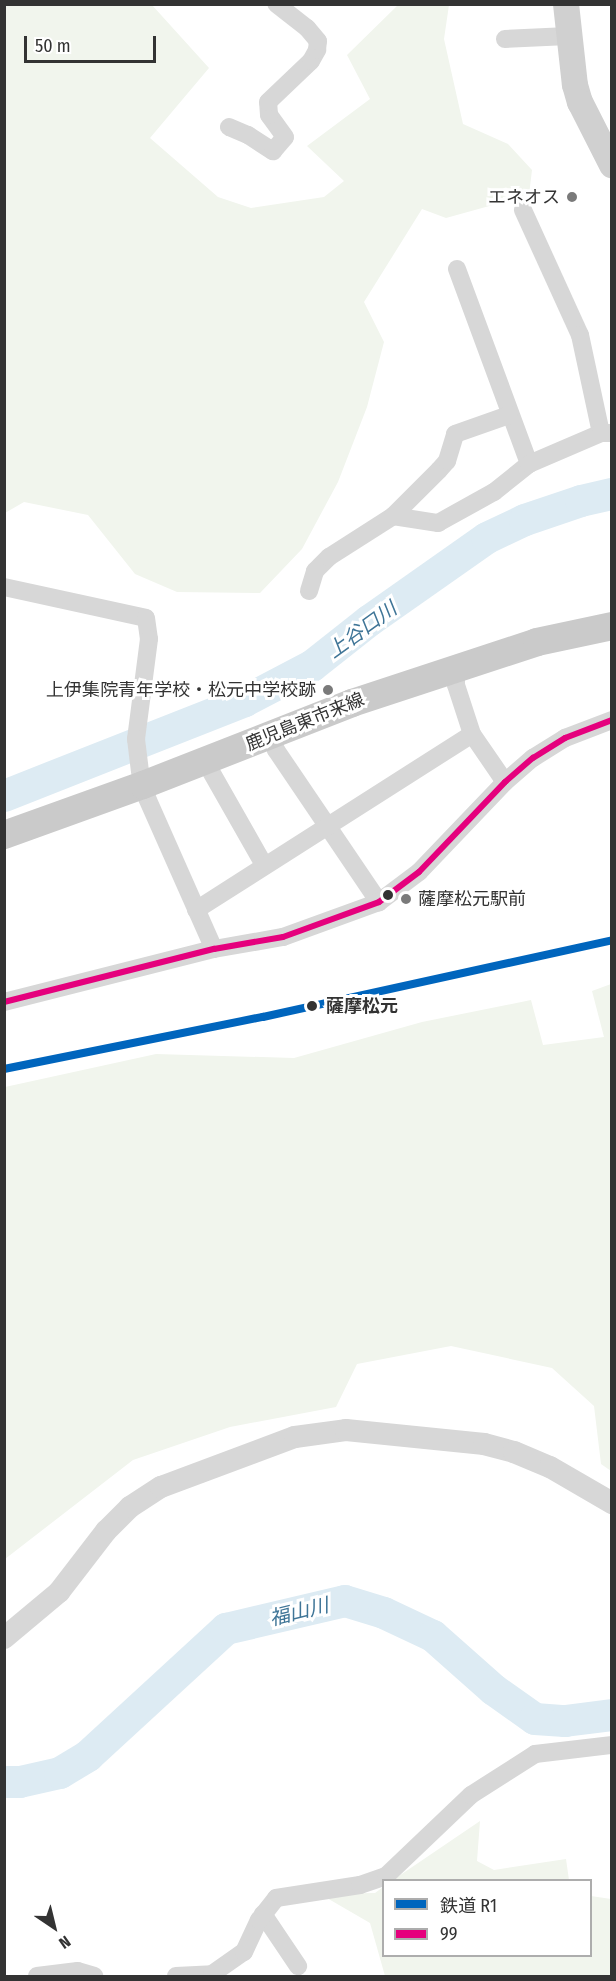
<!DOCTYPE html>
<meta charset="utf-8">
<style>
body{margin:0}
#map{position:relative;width:616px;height:1981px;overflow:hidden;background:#fff;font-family:"Fira Sans Condensed","Noto Sans JP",sans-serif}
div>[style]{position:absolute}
.green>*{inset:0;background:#f1f5ed}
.river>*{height:32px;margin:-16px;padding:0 16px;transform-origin:16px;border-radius:16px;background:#ddebf3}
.minor>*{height:18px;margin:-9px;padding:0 9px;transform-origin:9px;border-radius:9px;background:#d7d7d7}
.tertiary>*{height:22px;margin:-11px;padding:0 11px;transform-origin:11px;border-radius:11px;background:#d7d7d7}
.secondary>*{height:26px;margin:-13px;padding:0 13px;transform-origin:13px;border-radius:13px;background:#d0d0d0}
.primary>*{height:28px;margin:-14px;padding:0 14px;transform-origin:14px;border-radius:14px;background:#cacaca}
.bus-1>*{height:6px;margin:-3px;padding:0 3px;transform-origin:3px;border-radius:3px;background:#e5007d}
.rail-1>*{height:8px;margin:-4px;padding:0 4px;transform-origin:4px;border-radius:4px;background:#0065bd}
.dots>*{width:16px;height:16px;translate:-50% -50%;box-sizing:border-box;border:3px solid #fff;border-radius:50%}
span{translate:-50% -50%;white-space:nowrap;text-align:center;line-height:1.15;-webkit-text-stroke:6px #fff;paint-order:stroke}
.poi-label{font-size:18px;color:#333}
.right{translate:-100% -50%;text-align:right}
.left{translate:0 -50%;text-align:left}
.street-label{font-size:18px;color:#333}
.stop-label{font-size:18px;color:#333;font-weight:700}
.water-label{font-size:20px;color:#3f7597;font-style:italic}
.frame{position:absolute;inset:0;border:6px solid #333;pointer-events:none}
.legend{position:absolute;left:382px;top:1879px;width:210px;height:78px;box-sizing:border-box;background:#fff;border:2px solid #adadad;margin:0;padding:8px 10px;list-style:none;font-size:18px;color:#333}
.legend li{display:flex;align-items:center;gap:12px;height:30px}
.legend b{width:30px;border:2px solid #adadad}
.north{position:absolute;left:24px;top:1897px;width:60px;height:60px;-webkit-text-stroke:4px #fff;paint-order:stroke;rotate:145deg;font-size:16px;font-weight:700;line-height:24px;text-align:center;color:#333}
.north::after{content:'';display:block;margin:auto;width:21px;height:27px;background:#333;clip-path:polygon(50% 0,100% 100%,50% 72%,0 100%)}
.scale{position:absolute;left:24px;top:36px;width:132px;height:27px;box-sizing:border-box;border:3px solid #333;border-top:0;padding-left:8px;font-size:18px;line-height:21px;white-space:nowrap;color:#333;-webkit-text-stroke:4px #fff;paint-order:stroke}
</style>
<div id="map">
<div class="green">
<i style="clip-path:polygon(5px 4px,152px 5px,209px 68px,150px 138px,218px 197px,251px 208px,324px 197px,344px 181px,307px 146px,370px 99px,347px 55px,398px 5px,449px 5px,444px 39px,463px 124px,508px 144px,532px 170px,529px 195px,446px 218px,422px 209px,364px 302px,384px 342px,367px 407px,338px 482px,302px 549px,260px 593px,177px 592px,135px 574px,88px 515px,24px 502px,5px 513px)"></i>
<i style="clip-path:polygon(611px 984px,611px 1471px,601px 1464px,594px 1406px,552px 1368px,451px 1346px,357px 1364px,336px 1407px,230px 1427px,133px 1460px,5px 1559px,5px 1087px,156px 1054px,294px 1058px,422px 1022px,531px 1000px,543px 1045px,604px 1037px,592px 991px)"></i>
<i style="clip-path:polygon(480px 1821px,477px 1861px,494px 1870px,566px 1859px,569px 1880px,393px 1880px)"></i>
<i style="clip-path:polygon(383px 1887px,384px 1956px,590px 1956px,591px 1896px,611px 1899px,611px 1976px,385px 1976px,370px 1923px,320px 1894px,375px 1893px)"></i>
</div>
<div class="river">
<i style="left:4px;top:796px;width:259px;rotate:-21.5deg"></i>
<i style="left:245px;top:701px;width:76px;rotate:-27.6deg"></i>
<i style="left:312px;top:666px;width:73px;rotate:-38.3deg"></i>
<i style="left:369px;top:621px;width:144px;rotate:-35.1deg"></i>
<i style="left:487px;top:538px;width:42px;rotate:-25.3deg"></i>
<i style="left:525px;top:520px;width:59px;rotate:-18.7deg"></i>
<i style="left:581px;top:501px;width:32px;rotate:-13deg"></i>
<i style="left:4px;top:1782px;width:16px"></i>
<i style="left:20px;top:1782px;width:41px;rotate:-12.7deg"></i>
<i style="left:60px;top:1773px;width:33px;rotate:-31deg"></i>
<i style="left:88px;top:1756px;width:188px;rotate:-42.6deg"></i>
<i style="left:226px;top:1629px;width:122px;rotate:-13.2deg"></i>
<i style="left:345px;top:1601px;width:41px;rotate:17.1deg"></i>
<i style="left:384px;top:1613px;width:54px;rotate:25.1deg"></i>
<i style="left:433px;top:1636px;width:81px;rotate:41.5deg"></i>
<i style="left:494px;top:1690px;width:50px;rotate:35.3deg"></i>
<i style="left:535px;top:1719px;width:30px;rotate:4deg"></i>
<i style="left:565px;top:1721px;width:47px;rotate:-7.3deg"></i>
</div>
<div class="minor">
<i style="left:505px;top:39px;width:63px;rotate:-2.7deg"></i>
<i style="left:229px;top:127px;width:21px;rotate:23deg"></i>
<i style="left:248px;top:135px;width:30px;rotate:33deg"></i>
<i style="left:273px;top:151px;width:18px;rotate:-49deg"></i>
<i style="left:285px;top:137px;width:27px;rotate:-126deg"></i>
<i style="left:269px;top:115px;width:13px;rotate:-94deg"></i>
<i style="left:268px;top:102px;width:59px;rotate:-43.6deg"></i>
<i style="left:311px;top:61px;width:13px;rotate:-61deg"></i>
<i style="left:317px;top:50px;width:9px;rotate:-84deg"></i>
<i style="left:318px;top:41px;width:17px;rotate:-130deg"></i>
<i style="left:307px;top:28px;width:39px;rotate:-142deg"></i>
<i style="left:523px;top:210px;width:137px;rotate:65.5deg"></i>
<i style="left:580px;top:335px;width:100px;rotate:77.9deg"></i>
<i style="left:457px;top:269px;width:208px;rotate:69.7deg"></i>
<i style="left:393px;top:516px;width:46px;rotate:8.8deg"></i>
<i style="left:438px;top:523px;width:64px;rotate:-29deg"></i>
<i style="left:494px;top:492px;width:45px;rotate:-38.7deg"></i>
<i style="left:529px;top:464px;width:78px;rotate:-23.3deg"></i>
<i style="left:601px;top:433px;width:11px"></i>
<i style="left:4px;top:587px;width:145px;rotate:12.3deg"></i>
<i style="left:146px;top:618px;width:21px;rotate:82deg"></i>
<i style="left:149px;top:639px;width:101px;rotate:97.4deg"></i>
<i style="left:136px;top:739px;width:32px;rotate:83deg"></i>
<i style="left:140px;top:771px;width:28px;rotate:75deg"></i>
<i style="left:147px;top:798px;width:165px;rotate:66.1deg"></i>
<i style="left:309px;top:591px;width:21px;rotate:-73deg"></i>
<i style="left:315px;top:571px;width:20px;rotate:-45deg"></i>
<i style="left:329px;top:557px;width:76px;rotate:-32.6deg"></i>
<i style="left:393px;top:516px;width:65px;rotate:-45deg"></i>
<i style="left:439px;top:470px;width:12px;rotate:-48deg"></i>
<i style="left:447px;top:461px;width:28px;rotate:-73deg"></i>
<i style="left:455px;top:434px;width:57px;rotate:-19.4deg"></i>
<i style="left:456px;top:669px;width:16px;rotate:90deg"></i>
<i style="left:456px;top:685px;width:52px;rotate:71.9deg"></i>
<i style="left:472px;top:734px;width:58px;rotate:55.5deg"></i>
<i style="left:271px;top:737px;width:14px;rotate:69deg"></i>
<i style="left:276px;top:750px;width:184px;rotate:55.9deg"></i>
<i style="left:205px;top:761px;width:120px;rotate:60.4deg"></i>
<i style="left:196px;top:910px;width:327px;rotate:-32.5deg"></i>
<i style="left:4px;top:1002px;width:217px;rotate:-14.2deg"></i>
<i style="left:214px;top:949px;width:70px;rotate:-9.9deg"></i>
<i style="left:283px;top:937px;width:102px;rotate:-20deg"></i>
<i style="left:379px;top:902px;width:50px;rotate:-36.9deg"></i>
<i style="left:419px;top:872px;width:124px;rotate:-46.3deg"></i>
<i style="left:505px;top:782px;width:37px;rotate:-41deg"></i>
<i style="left:533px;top:758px;width:38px;rotate:-32deg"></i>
<i style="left:565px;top:738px;width:50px;rotate:-21deg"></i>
<i style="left:263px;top:1914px;width:63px;rotate:56.1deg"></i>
<i style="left:37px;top:1976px;width:41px;rotate:-7deg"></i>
<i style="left:78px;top:1971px;width:17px;rotate:17deg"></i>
<i style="left:176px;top:1976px;width:36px;rotate:-3deg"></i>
<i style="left:212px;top:1974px;width:39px;rotate:-35deg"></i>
<i style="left:244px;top:1952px;width:35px;rotate:-65deg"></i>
<i style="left:259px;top:1920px;width:28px;rotate:-52deg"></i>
<i style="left:276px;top:1898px;width:85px;rotate:-8.8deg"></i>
<i style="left:360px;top:1885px;width:28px;rotate:-19deg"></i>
<i style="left:386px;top:1876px;width:117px;rotate:-43.6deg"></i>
<i style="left:471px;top:1795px;width:76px;rotate:-32.6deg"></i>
<i style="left:535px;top:1754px;width:78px;rotate:-6.7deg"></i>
</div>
<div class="tertiary">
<i style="left:4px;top:1638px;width:72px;rotate:-39.9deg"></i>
<i style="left:59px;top:1592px;width:77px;rotate:-52.4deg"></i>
<i style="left:106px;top:1531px;width:34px;rotate:-45deg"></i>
<i style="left:130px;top:1507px;width:37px;rotate:-33deg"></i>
<i style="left:161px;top:1487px;width:143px;rotate:-20.5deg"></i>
<i style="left:295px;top:1437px;width:51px;rotate:-7.8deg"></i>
<i style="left:346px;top:1430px;width:139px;rotate:5.8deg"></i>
<i style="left:484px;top:1444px;width:31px;rotate:15deg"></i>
<i style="left:514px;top:1452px;width:39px;rotate:23deg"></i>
<i style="left:550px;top:1467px;width:72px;rotate:30.1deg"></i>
</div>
<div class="secondary">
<i style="left:566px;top:4px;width:81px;rotate:83.7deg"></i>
<i style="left:575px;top:85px;width:18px;rotate:74deg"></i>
<i style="left:580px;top:102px;width:71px;rotate:63.1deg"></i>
</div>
<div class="primary">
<i style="left:4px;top:835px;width:148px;rotate:-19.8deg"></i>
<i style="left:143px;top:785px;width:225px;rotate:-21.4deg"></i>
<i style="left:352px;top:703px;width:195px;rotate:-18.2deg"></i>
<i style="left:537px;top:642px;width:77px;rotate:-12deg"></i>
</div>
<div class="bus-1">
<i style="left:4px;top:1002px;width:217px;rotate:-14.2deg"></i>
<i style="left:214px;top:949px;width:70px;rotate:-9.9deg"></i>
<i style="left:283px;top:937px;width:102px;rotate:-20deg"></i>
<i style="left:379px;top:902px;width:50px;rotate:-36.9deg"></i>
<i style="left:419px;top:872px;width:124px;rotate:-46.3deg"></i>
<i style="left:505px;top:782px;width:37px;rotate:-41deg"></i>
<i style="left:533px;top:758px;width:38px;rotate:-32deg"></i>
<i style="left:565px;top:738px;width:50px;rotate:-21deg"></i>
</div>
<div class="rail-1">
<i style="left:4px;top:1069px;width:264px;rotate:-11.4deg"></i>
<i style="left:263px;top:1017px;width:357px;rotate:-12.4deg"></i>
</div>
<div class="dots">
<i style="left:572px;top:197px;background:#7a7a7a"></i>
<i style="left:328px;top:690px;background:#7a7a7a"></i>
<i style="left:388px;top:895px;background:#333"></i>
<i style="left:406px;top:899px;background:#7a7a7a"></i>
<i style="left:312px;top:1006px;background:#333"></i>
</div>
<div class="poi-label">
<span class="right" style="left:560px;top:197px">エネオス</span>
<span class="right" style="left:316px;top:690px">上伊集院青年学校・松元中学校跡</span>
<span class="left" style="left:418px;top:899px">薩摩松元駅前</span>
</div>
<div class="street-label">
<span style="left:305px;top:722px;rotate:-22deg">鹿児島東市来線</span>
</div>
<div class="stop-label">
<span class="left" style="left:326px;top:1006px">薩摩松元</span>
</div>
<div class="water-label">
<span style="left:362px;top:630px;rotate:-36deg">上谷口川</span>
<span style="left:299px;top:1612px;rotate:-14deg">福山川</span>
</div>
<div class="frame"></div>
<ul class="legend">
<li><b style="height:8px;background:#0065bd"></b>鉄道 R1</li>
<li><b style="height:8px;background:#e5007d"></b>99</li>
</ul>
<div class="north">N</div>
<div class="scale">50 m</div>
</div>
